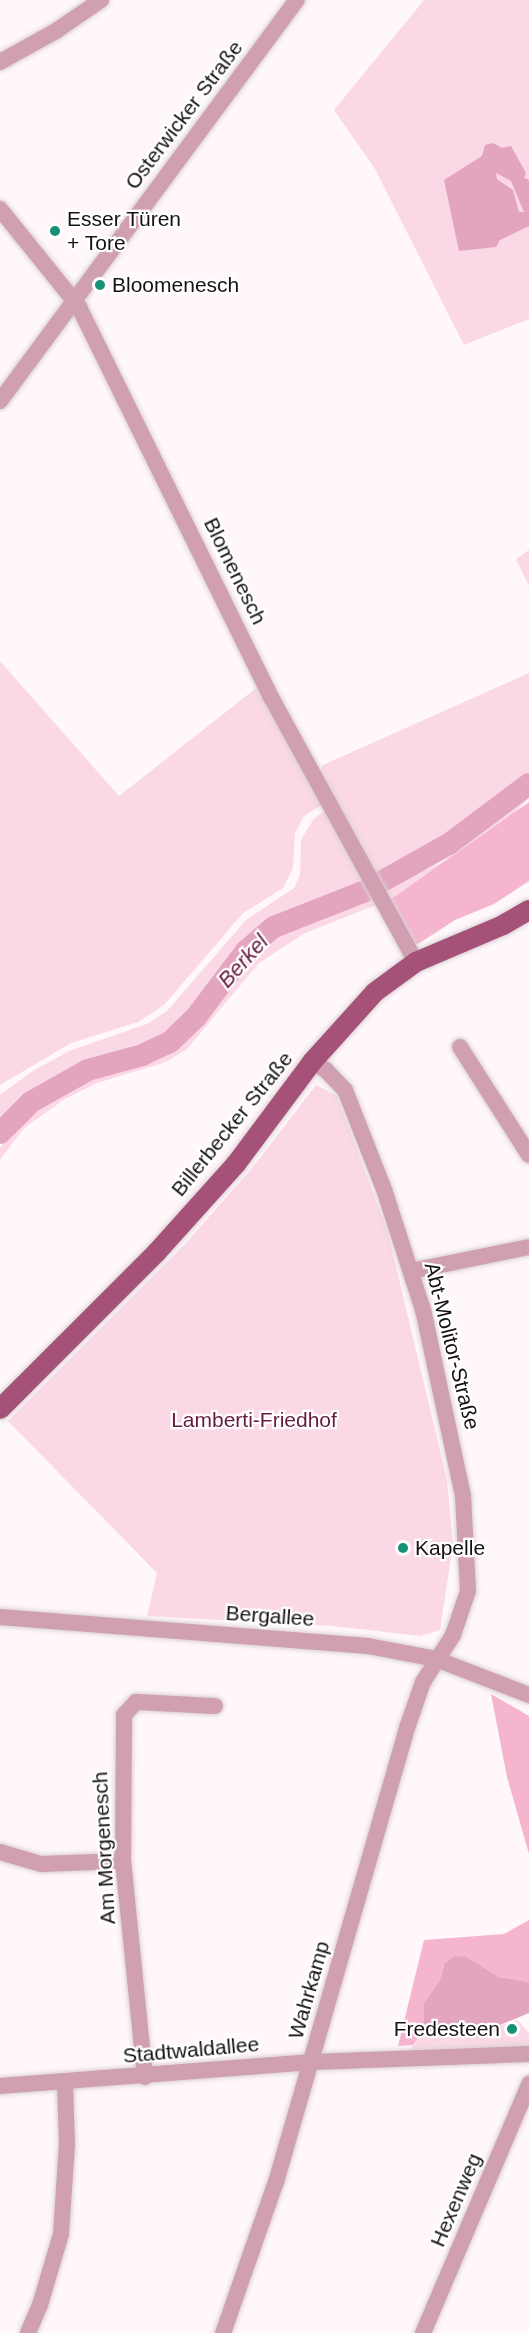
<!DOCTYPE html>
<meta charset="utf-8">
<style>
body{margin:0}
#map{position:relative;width:529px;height:2333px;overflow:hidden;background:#fff7fa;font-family:Helvetica,sans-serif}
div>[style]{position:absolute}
.green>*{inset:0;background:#fad8e5}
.forest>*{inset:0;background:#f5b5cf}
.water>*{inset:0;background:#e3a4be}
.river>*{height:22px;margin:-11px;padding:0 11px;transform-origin:11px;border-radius:11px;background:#e3a4be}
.roads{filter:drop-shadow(0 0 2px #dad2d5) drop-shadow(0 0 2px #dad2d5)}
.minor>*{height:16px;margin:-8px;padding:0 8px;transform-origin:8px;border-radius:8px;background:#d09fb2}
.major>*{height:20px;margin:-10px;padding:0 10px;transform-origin:10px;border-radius:10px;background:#a55178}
.dots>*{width:16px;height:16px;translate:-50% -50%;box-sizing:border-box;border:3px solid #fff;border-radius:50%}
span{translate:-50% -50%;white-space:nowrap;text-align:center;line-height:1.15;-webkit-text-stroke:4.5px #fff;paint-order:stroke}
.street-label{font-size:21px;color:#161214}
.poi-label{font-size:21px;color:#161214}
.left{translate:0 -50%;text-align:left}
.right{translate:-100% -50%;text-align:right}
.park-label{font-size:21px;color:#641c41}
.water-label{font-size:22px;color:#6a2246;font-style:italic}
</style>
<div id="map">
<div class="green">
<i style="clip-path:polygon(424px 0,529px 0,529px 319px,464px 345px,375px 169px,334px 110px)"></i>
<i style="clip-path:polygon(529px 550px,529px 586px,516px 559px)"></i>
<i style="clip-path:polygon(0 661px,119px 796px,259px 686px,322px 805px,304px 816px,295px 833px,293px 868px,283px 888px,243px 913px,164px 1005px,138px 1022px,71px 1043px,0 1085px)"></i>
<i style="clip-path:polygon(529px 673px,529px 772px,453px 833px,376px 875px,320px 772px,323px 765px)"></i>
<i style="clip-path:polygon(529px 798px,505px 822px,390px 900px,384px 890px,442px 862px)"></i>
<i style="clip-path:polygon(325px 810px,363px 881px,272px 919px,236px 952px,186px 1014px,156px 1038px,75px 1065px,21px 1098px,0 1117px,0 1095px,33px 1071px,69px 1051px,147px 1024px,167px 1011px,246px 920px,294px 888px,300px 875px,301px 840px,313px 820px)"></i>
<i style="clip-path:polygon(371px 896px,376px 905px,305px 933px,259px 963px,187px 1049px,166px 1062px,97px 1083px,65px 1099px,24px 1128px,0 1160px,0 1148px,18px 1125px,64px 1092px,93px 1077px,164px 1055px,183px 1044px,249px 964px,283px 933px)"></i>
<i style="clip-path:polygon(316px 1085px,337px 1096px,388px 1233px,447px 1480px,453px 1544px,440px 1630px,420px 1636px,333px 1626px,147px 1616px,157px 1573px,8px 1421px,187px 1242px,253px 1167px)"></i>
<i style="clip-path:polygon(517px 2020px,529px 2033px,529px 2047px,407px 2054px,424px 2029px,447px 2032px,495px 2027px)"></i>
</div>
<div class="forest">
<i style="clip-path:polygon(529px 802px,529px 881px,494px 904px,455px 920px,418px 944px,413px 943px,390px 900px)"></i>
<i style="clip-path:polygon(491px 1694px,529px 1716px,529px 1854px,507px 1777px)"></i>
<i style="clip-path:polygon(529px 1920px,529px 1982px,499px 1977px,467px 1957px,444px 1964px,441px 1978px,424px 2003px,424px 2029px,413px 2045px,398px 2046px,424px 1940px,504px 1934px)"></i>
</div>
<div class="water">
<i style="clip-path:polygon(evenodd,493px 143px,502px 148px,511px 146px,526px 173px,524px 178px,529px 180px,529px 226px,500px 240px,496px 247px,459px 251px,444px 180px,482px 156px,485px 145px,493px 143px,496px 173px,511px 181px,524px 212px,519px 212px,513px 190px,497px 179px,496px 173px)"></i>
<i style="clip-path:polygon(455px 1956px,467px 1957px,499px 1977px,529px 1982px,529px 2013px,495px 2027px,446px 2032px,424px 2029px,424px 2003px,441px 1978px,444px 1964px)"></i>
</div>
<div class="river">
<i style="left:0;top:1133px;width:44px;rotate:-45deg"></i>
<i style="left:31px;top:1102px;width:65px;rotate:-29.3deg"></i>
<i style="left:88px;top:1070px;width:56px;rotate:-15.5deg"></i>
<i style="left:142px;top:1055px;width:31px;rotate:-25deg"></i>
<i style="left:170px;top:1042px;width:36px;rotate:-44deg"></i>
<i style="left:196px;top:1017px;width:83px;rotate:-52.9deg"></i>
<i style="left:246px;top:951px;width:37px;rotate:-41deg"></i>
<i style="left:274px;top:927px;width:96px;rotate:-21.5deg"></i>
<i style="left:363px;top:892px;width:98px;rotate:-29.2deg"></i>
<i style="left:449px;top:844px;width:100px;rotate:-36.9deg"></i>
</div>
<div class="roads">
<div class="minor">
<i style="left:0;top:62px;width:64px;rotate:-29deg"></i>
<i style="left:56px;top:31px;width:55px;rotate:-34.6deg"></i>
<i style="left:0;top:209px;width:126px;rotate:51.1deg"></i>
<i style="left:79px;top:307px;width:437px;rotate:63.8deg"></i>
<i style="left:272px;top:699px;width:300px;rotate:61.3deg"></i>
<i style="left:0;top:401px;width:499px;rotate:-53.5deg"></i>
<i style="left:460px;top:1047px;width:128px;rotate:57.4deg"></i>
<i style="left:411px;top:1271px;width:120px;rotate:-11.5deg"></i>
<i style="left:0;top:1617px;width:369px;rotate:4.5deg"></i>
<i style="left:368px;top:1646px;width:69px;rotate:10.8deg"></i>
<i style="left:436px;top:1659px;width:100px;rotate:21.2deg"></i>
<i style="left:0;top:1852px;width:43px;rotate:16.3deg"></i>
<i style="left:41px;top:1864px;width:82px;rotate:-2.1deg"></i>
<i style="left:145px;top:2077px;width:217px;rotate:-95.8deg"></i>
<i style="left:123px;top:1861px;width:146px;rotate:-89.6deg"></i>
<i style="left:124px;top:1715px;width:18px;rotate:-47deg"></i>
<i style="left:136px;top:1702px;width:79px;rotate:2.9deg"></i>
<i style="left:0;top:2086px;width:313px;rotate:-4.4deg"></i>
<i style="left:312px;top:2062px;width:217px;rotate:-2.1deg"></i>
<i style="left:28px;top:2333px;width:30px;rotate:-67deg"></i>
<i style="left:40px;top:2305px;width:74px;rotate:-73.5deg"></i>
<i style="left:61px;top:2234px;width:90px;rotate:-86.2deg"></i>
<i style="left:67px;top:2144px;width:60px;rotate:-91.9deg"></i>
<i style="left:223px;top:2333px;width:160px;rotate:-70.7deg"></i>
<i style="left:276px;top:2182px;width:473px;rotate:-73.9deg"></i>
<i style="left:407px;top:1728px;width:49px;rotate:-70.8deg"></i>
<i style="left:423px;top:1682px;width:56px;rotate:-57.4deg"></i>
<i style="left:453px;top:1635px;width:46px;rotate:-71.2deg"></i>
<i style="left:468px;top:1591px;width:95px;rotate:-93deg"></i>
<i style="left:463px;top:1496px;width:190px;rotate:-102.1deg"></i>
<i style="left:423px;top:1310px;width:124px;rotate:-107.9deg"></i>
<i style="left:385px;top:1192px;width:110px;rotate:-111.4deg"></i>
<i style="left:345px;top:1090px;width:28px;rotate:-134deg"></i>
<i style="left:326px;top:1070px;width:16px;rotate:-150deg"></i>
<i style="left:423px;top:2333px;width:271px;rotate:-66.9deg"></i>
</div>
<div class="major">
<i style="left:0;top:1409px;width:222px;rotate:-45deg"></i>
<i style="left:157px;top:1252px;width:118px;rotate:-48.1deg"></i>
<i style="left:236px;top:1164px;width:127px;rotate:-53.3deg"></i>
<i style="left:312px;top:1062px;width:94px;rotate:-48deg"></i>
<i style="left:375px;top:992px;width:51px;rotate:-36.2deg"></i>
<i style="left:416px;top:962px;width:95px;rotate:-23deg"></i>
<i style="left:503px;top:925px;width:30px;rotate:-30deg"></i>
</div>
</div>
<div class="dots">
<i style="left:55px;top:231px;background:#159177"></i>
<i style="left:100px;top:285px;background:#159177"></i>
<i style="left:403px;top:1548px;background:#159177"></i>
<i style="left:512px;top:2029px;background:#159177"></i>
</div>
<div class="street-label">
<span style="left:184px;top:115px;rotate:-53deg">Osterwicker Straße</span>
<span style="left:235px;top:571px;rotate:64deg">Blomenesch</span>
<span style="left:232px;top:1124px;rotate:-51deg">Billerbecker Straße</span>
<span style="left:452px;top:1346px;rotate:76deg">Abt-Molitor-Straße</span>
<span style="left:270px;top:1616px;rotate:4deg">Bergallee</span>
<span style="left:104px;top:1848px;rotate:-93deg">Am Morgenesch</span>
<span style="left:309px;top:1990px;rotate:-74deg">Wahrkamp</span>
<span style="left:191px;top:2050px;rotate:-5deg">Stadtwaldallee</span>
<span style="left:456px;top:2200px;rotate:-67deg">Hexenweg</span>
</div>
<div class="poi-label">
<span class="left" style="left:67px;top:231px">Esser Türen<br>+ Tore</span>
<span class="left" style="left:112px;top:285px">Bloomenesch</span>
<span class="left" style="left:415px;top:1548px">Kapelle</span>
<span class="right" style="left:500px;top:2029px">Fredesteen</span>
</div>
<div class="park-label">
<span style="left:254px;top:1420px">Lamberti-Friedhof</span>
</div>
<div class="water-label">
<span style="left:243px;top:961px;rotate:-48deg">Berkel</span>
</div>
</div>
